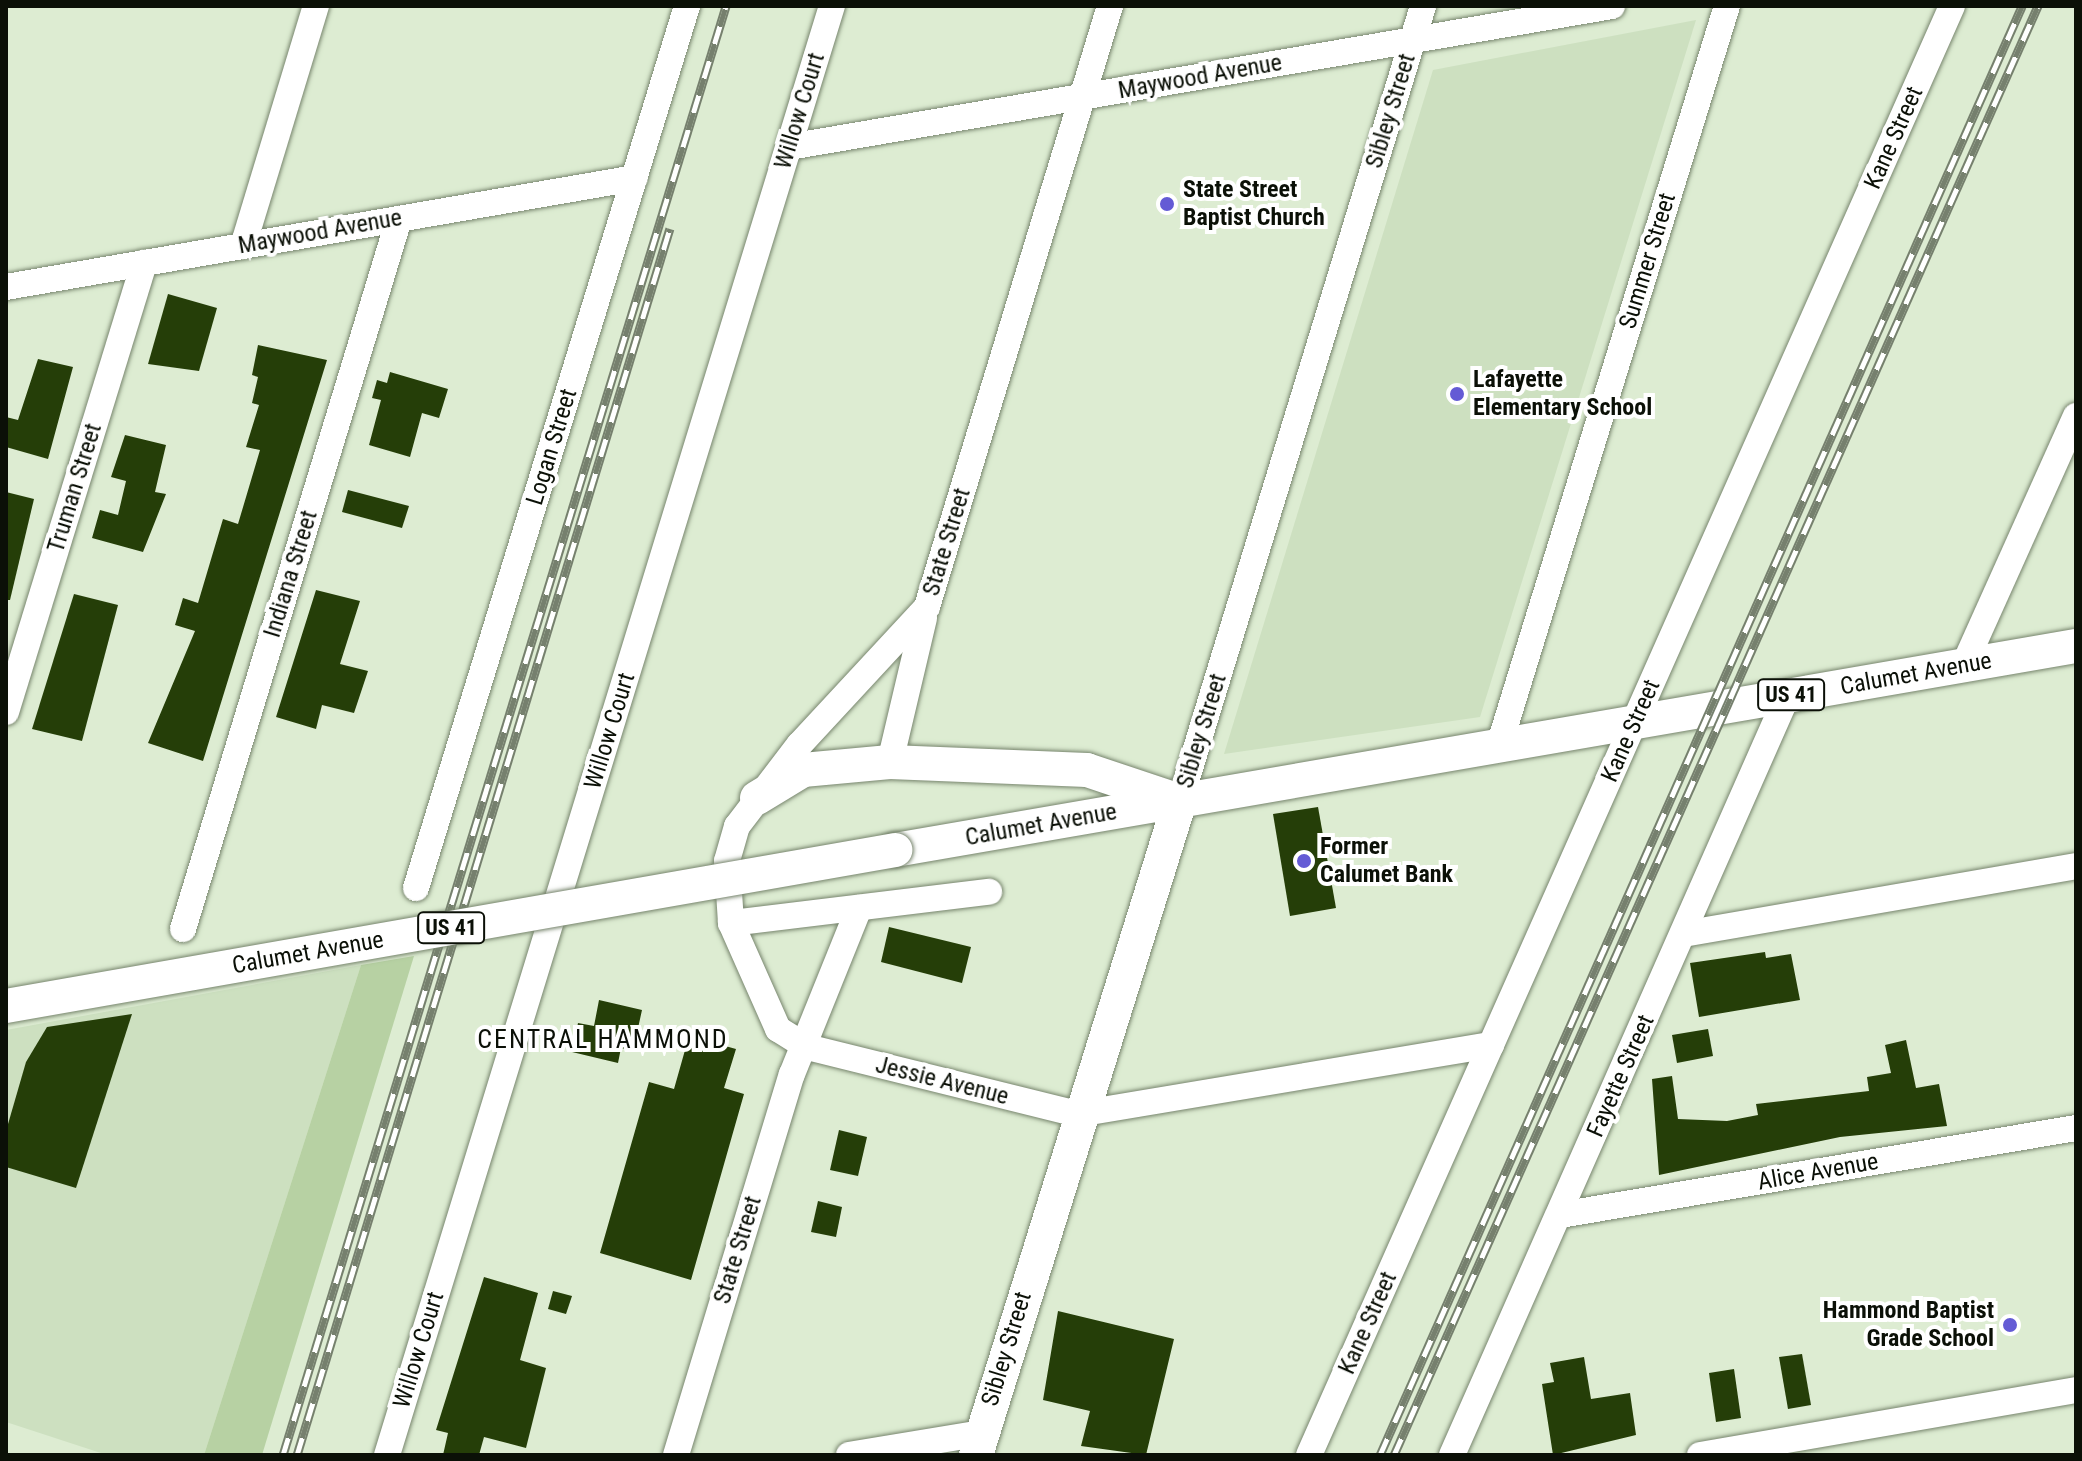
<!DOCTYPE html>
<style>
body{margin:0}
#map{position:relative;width:2082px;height:1461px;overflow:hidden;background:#ddecd2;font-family:"Roboto Condensed",sans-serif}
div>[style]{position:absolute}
.built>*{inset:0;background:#cde0c0}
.green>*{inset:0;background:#b7d1a3}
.building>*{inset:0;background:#253e08}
.roads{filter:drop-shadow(0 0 2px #77856d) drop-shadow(0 0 2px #77856d)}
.minor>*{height:26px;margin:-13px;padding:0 13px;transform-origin:13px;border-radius:13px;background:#fff}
.major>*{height:34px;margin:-17px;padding:0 17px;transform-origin:17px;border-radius:17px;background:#fff}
.rail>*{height:9px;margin-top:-4.5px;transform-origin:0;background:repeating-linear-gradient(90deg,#fff 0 18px,#76806e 0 36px);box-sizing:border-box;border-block:2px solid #76806e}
.bridges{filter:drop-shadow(0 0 2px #77856d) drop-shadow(0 0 2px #77856d)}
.major-bridge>*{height:34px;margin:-17px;padding:0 17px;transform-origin:17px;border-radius:17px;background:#fff}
.dots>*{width:22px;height:22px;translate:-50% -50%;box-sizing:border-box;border:4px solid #fff;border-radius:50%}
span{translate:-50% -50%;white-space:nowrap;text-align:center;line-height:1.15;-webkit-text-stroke:8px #fff;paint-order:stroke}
.shield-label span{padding:2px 6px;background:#fff;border:2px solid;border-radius:6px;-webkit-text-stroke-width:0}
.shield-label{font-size:22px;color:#0b1007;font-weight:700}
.street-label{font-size:24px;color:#0b1007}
.poi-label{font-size:24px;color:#0b1007;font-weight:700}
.left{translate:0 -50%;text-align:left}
.right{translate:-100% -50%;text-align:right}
.neighbourhood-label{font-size:26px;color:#0b1007;letter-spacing:2px}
.frame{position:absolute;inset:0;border:8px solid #0b1007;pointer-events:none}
</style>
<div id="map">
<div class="built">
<i style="clip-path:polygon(1696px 20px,1480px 717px,1224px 754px,1433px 70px)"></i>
<i style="clip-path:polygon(361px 965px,204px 1455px,107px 1455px,6px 1422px,6px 1030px)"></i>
</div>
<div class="green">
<i style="clip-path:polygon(414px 956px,262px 1455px,204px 1455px,361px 965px)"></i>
</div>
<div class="building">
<i style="clip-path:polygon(168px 294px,217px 308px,199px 371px,148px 364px)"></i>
<i style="clip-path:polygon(258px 345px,327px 360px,203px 761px,148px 743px,195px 631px,175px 625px,183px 598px,198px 603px,223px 519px,238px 524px,260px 450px,246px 447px,259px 405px,252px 403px,258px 377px,252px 375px)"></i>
<i style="clip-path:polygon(38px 359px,73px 367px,48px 459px,6px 447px,6px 417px,18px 420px)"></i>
<i style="clip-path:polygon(390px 372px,448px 389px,439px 418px,422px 413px,410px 457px,369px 445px,381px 400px,372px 398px,377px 380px,387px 383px)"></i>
<i style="clip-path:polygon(125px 435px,166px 445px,155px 492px,166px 494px,143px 552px,92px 538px,100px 510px,118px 515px,126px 481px,111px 477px)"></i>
<i style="clip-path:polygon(348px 490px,409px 506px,402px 528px,342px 512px)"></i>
<i style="clip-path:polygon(6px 492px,34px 499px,10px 600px,6px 600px)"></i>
<i style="clip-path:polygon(316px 590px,360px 601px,340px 664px,368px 671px,354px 713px,322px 705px,316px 729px,276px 717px)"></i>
<i style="clip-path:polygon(74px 594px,118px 605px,82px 741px,32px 729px)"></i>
<i style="clip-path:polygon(1318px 807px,1336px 908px,1290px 916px,1273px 814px)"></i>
<i style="clip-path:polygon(889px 927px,971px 947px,962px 983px,881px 962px)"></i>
<i style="clip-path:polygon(1765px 952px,1766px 958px,1791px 954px,1800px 1000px,1699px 1017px,1690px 963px)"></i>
<i style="clip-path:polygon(599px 1000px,642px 1010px,633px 1051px,621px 1048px,618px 1063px,572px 1052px,578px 1023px,594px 1026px)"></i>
<i style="clip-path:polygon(132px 1014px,76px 1188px,6px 1167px,6px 1131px,26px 1062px,47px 1027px)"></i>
<i style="clip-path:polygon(1708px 1029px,1713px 1056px,1677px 1063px,1672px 1035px)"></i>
<i style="clip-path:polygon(689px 1036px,736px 1049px,724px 1088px,744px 1094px,691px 1280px,600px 1253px,649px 1082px,674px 1089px)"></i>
<i style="clip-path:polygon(1906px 1040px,1916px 1088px,1939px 1084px,1947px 1126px,1840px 1137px,1659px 1175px,1652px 1079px,1672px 1076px,1678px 1119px,1727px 1121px,1758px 1115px,1756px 1104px,1869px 1091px,1867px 1077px,1891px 1073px,1885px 1045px)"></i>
<i style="clip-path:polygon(839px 1130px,867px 1137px,858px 1176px,830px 1170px)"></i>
<i style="clip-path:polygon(818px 1201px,842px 1207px,836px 1237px,811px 1232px)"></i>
<i style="clip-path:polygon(484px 1277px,538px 1293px,520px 1360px,546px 1368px,526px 1448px,484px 1437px,479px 1455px,443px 1455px,448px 1433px,436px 1430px)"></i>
<i style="clip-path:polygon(553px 1291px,572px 1296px,566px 1314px,548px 1309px)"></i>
<i style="clip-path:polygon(1058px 1311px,1174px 1339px,1146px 1455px,1081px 1446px,1090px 1411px,1043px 1400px)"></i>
<i style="clip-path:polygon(1802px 1354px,1811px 1405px,1788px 1409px,1779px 1357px)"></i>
<i style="clip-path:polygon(1584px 1357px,1591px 1399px,1630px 1393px,1636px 1435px,1553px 1455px,1542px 1384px,1554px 1382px,1550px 1363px)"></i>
<i style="clip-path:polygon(1734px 1369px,1741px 1418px,1716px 1422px,1709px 1373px)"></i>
</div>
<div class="roads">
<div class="minor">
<i style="left:1110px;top:6px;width:628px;rotate:106.94deg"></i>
<i style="left:927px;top:607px;width:188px;rotate:132.8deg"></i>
<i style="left:799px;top:745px;width:102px;rotate:127.4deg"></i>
<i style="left:737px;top:826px;width:36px;rotate:106deg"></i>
<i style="left:727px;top:861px;width:62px;rotate:86.3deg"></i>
<i style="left:731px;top:923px;width:116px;rotate:66.1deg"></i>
<i style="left:778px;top:1029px;width:34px;rotate:32deg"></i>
<i style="left:807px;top:1047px;width:279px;rotate:13.9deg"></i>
<i style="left:1078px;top:1114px;width:419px;rotate:-9.5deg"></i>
<i style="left:789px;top:147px;width:835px;rotate:-9.72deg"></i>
<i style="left:243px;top:246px;width:251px;rotate:-73.1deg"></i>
<i style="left:6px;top:287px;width:638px;rotate:-9.83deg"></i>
<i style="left:1964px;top:665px;width:273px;rotate:-65.8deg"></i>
<i style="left:6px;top:712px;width:470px;rotate:-72.9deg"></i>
<i style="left:1499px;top:746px;width:774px;rotate:-72.88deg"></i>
<i style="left:890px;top:762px;width:148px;rotate:-76.7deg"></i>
<i style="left:1180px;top:801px;width:831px;rotate:-73deg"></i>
<i style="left:416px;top:888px;width:923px;rotate:-72.92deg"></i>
<i style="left:731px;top:923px;width:260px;rotate:-6.9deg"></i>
<i style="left:183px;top:929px;width:742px;rotate:-73.08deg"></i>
<i style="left:1683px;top:934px;width:399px;rotate:-9.8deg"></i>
<i style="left:1560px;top:1215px;width:523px;rotate:-9.57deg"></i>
<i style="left:387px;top:1455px;width:1516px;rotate:-72.93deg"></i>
<i style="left:676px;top:1455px;width:398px;rotate:-73.1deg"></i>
<i style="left:792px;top:1074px;width:179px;rotate:-68deg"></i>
<i style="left:849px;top:1455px;width:135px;rotate:-9.4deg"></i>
<i style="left:1309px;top:1455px;width:1585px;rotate:-66.07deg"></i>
<i style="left:1452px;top:1455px;width:830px;rotate:-66.18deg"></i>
<i style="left:1700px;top:1455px;width:382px;rotate:-9.8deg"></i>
</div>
<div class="major">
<i style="left:757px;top:798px;width:54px;rotate:-31.3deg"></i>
<i style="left:803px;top:770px;width:87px;rotate:-5.3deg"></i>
<i style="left:890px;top:762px;width:197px;rotate:2.3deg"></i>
<i style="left:1087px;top:770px;width:94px;rotate:18.6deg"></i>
<i style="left:895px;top:850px;width:1198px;rotate:-9.8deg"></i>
<i style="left:976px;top:1455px;width:685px;rotate:-72.68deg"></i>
</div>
</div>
<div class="rail">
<i style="left:283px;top:1455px;width:1515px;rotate:-73deg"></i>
<i style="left:297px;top:1455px;width:1282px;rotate:-73.09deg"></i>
<i style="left:1380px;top:1455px;width:1585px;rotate:-66.1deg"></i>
<i style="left:1394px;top:1455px;width:1586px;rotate:-66.04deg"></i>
</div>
<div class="bridges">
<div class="major-bridge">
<i style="left:6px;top:1006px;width:903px;rotate:-9.95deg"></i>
</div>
</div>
<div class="dots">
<i style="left:1167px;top:204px;background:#645bd5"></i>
<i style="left:1457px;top:394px;background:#645bd5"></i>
<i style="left:1304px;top:861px;background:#645bd5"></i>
<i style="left:2010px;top:1325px;background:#645bd5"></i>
</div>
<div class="shield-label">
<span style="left:1791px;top:695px">US 41</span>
<span style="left:451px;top:928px">US 41</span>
</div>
<div class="street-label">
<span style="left:1200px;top:77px;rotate:-10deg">Maywood Avenue</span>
<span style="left:800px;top:111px;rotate:-73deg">Willow Court</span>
<span style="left:1391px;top:111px;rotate:-73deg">Sibley Street</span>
<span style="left:1894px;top:138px;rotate:-66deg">Kane Street</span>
<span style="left:320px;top:232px;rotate:-10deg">Maywood Avenue</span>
<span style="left:1648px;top:261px;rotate:-73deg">Summer Street</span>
<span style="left:552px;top:447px;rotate:-73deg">Logan Street</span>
<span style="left:75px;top:488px;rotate:-73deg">Truman Street</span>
<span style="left:947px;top:542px;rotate:-73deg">State Street</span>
<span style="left:291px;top:574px;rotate:-73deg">Indiana Street</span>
<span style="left:1916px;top:674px;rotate:-10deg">Calumet Avenue</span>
<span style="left:610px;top:731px;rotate:-73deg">Willow Court</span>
<span style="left:1202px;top:731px;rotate:-73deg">Sibley Street</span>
<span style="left:1631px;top:731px;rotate:-66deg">Kane Street</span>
<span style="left:1041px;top:825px;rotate:-10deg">Calumet Avenue</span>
<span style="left:308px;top:953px;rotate:-10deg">Calumet Avenue</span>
<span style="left:1621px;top:1076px;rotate:-66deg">Fayette Street</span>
<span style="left:942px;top:1081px;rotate:14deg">Jessie Avenue</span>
<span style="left:1818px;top:1172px;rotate:-10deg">Alice Avenue</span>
<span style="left:738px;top:1250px;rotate:-73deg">State Street</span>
<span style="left:1368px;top:1323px;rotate:-66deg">Kane Street</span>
<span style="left:1007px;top:1349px;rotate:-73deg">Sibley Street</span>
<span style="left:419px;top:1350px;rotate:-73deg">Willow Court</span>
</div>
<div class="poi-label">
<span class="left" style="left:1183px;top:204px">State Street<br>Baptist Church</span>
<span class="left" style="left:1473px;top:394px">Lafayette<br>Elementary School</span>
<span class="left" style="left:1320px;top:861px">Former<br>Calumet Bank</span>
<span class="right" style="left:1994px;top:1325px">Hammond Baptist<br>Grade School</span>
</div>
<div class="neighbourhood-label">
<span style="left:603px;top:1040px">CENTRAL HAMMOND</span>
</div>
<div class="frame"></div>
</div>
